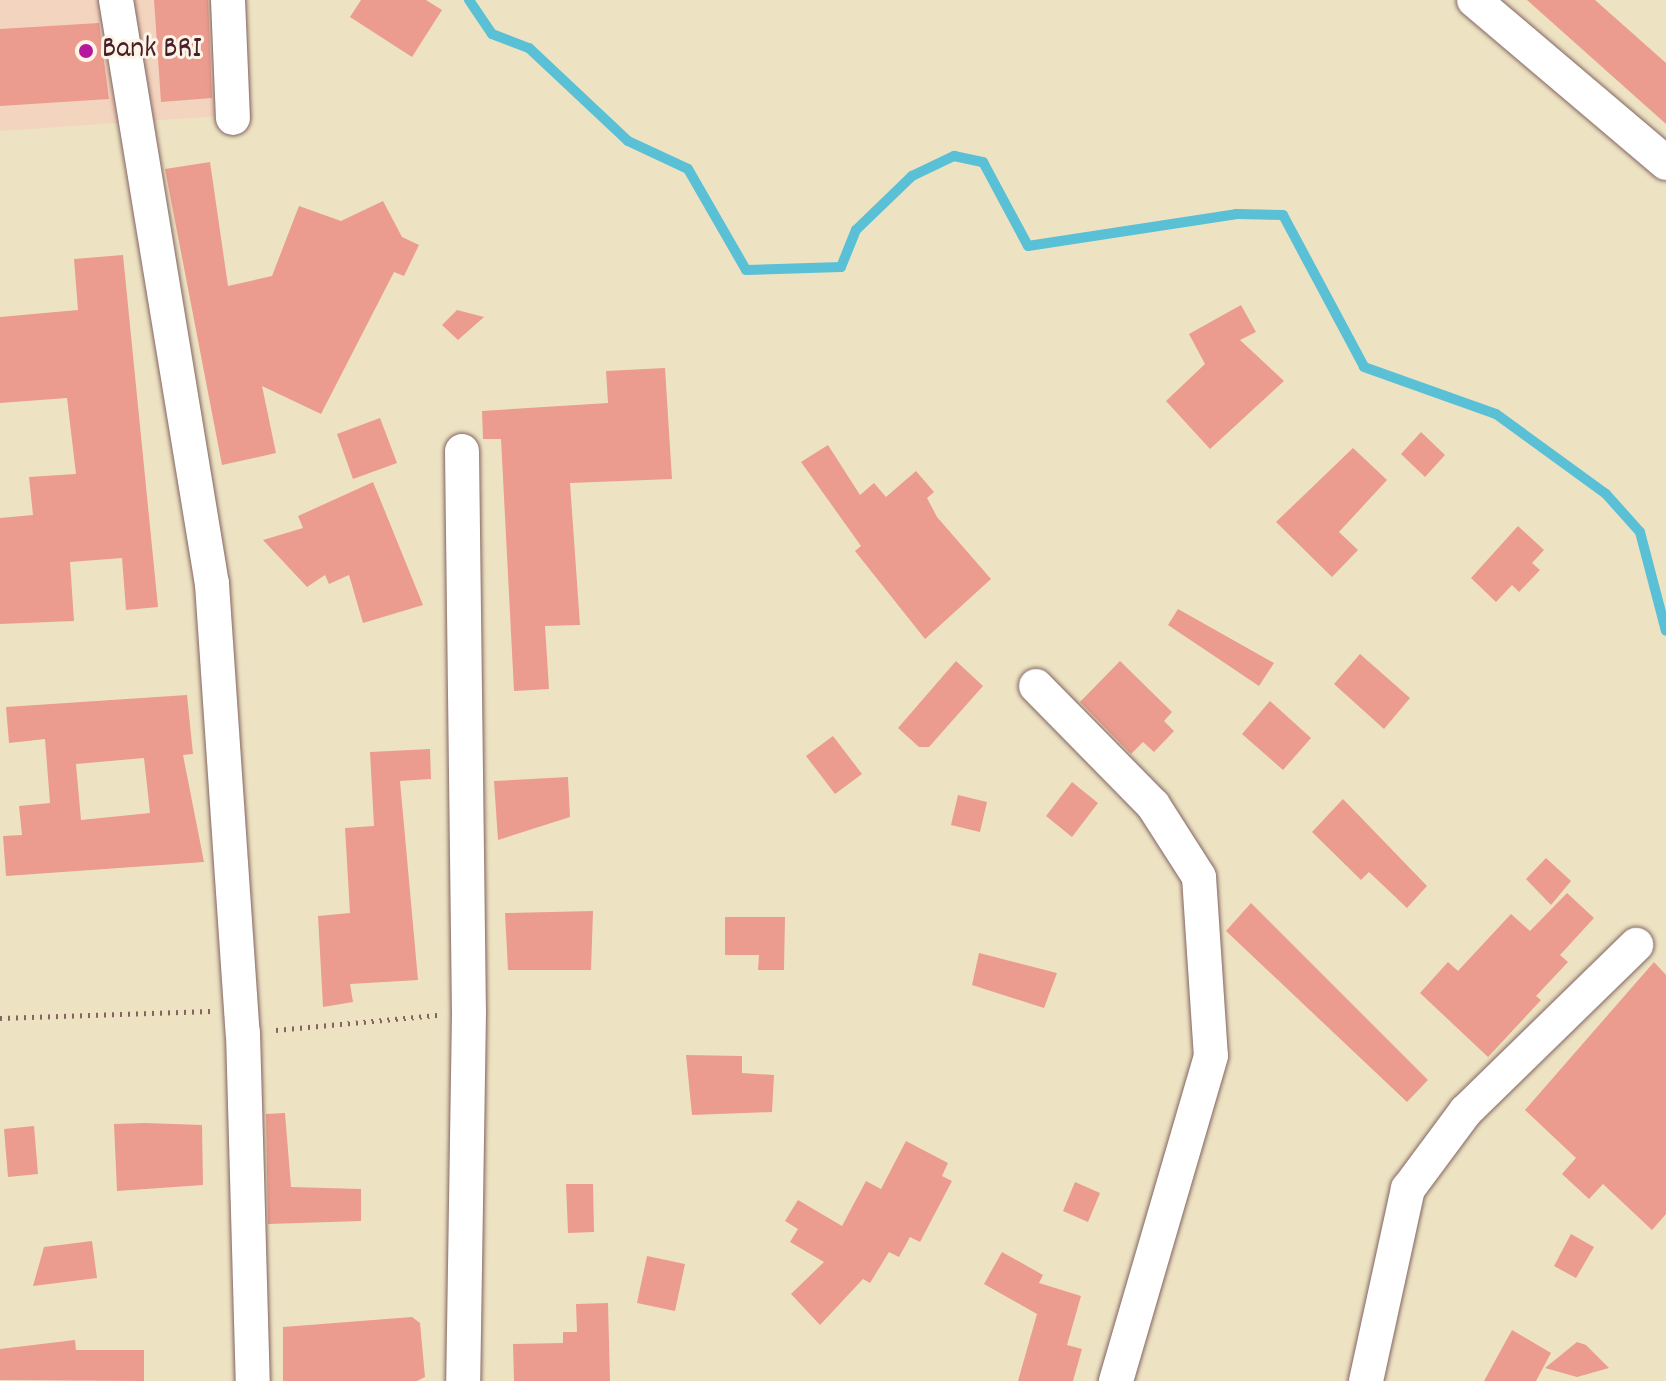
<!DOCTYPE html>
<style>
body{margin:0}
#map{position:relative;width:1666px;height:1381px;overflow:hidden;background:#ede3c3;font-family:Dekko,sans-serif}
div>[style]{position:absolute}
.built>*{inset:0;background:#f3d4bf}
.stream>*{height:10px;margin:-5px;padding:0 5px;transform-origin:5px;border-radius:5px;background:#59c0d6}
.building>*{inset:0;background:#eb9c8e}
.path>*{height:5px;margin-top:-2.5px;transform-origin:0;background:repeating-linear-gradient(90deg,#836460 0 2px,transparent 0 8px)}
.roads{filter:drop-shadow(0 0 2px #836460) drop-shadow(0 0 2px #836460)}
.minor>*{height:34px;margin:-17px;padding:0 17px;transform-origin:17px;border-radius:17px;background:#fff}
.dots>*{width:22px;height:22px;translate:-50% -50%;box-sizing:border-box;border:4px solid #fcf5e5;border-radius:50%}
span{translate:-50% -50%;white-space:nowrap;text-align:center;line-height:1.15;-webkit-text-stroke:6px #fcf5e5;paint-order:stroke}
.poi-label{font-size:30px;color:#4a1f2b}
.left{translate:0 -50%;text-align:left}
</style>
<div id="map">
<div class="built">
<i style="clip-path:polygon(0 0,244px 0,251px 114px,0 131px)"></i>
</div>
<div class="stream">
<i style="left:469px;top:0;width:41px;rotate:55.9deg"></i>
<i style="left:492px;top:34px;width:40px;rotate:21deg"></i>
<i style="left:529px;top:48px;width:136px;rotate:43.2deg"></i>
<i style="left:628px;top:141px;width:66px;rotate:25deg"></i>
<i style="left:688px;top:169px;width:116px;rotate:60.1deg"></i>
<i style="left:746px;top:270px;width:95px;rotate:-1.8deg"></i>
<i style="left:841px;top:267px;width:40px;rotate:-68deg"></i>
<i style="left:856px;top:230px;width:78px;rotate:-44deg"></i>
<i style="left:912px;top:176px;width:47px;rotate:-25.5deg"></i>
<i style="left:954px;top:156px;width:30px;rotate:12deg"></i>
<i style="left:983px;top:162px;width:95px;rotate:61.8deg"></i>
<i style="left:1028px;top:246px;width:210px;rotate:-8.7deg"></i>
<i style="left:1236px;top:214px;width:47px;rotate:1.2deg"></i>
<i style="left:1283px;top:215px;width:172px;rotate:61.9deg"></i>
<i style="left:1364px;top:367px;width:140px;rotate:19.6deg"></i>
<i style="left:1496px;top:414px;width:136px;rotate:36deg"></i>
<i style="left:1606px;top:494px;width:51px;rotate:48.2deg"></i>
<i style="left:1640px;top:532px;width:102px;rotate:75.3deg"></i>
</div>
<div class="building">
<i style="clip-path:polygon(154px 0,208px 0,212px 98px,161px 102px)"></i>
<i style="clip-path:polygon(361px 0,426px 0,442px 10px,412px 57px,350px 17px)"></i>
<i style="clip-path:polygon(1527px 0,1595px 0,1666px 63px,1666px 124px)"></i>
<i style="clip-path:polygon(99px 23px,109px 99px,0 106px,0 29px)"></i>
<i style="clip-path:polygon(210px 162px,228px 286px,272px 276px,299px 206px,341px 221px,383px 201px,402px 237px,419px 245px,404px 276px,394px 272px,321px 414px,262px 386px,276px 453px,222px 465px,165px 169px)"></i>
<i style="clip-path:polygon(123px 255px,158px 607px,126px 610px,122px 558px,70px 562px,74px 621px,0 624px,0 518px,33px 515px,29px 477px,76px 474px,67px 398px,0 403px,0 317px,78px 310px,74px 259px)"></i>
<i style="clip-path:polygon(1241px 305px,1256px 332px,1240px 340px,1284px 381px,1210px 449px,1166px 401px,1205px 364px,1189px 334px)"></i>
<i style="clip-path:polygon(457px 310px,484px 317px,458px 340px,442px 325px)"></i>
<i style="clip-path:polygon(665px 368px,672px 479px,570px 483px,580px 625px,545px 626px,549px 689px,514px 691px,501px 439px,483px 439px,482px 411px,608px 403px,606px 371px)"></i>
<i style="clip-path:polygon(380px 418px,397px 463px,353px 479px,337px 434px)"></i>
<i style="clip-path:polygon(1421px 432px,1445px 455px,1425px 477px,1401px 454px)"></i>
<i style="clip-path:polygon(828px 445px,860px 495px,874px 483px,886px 497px,916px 471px,934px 492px,927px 498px,937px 517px,991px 579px,925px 639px,855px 551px,861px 546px,801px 462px)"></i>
<i style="clip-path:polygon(1353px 448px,1387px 480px,1339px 532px,1358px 550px,1332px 577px,1276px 522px)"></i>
<i style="clip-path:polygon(373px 482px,423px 605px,363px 623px,349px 575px,329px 584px,325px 575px,307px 587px,263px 540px,303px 528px,298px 516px)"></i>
<i style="clip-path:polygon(1518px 526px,1544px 550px,1532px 563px,1540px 570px,1519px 592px,1512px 585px,1496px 602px,1471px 578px)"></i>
<i style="clip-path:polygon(1178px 609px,1274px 663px,1259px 686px,1168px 625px)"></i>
<i style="clip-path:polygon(1360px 654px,1410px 698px,1384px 729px,1334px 684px)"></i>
<i style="clip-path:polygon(956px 661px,983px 686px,929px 747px,919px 747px,898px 728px)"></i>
<i style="clip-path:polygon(1120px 661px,1172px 712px,1164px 721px,1174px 731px,1154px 752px,1143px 742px,1131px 754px,1080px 702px)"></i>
<i style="clip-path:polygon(evenodd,187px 695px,193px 754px,183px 755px,204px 862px,6px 876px,3px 836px,22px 835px,19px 806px,50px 803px,45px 739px,9px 743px,6px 707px,187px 695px,144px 758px,150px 813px,81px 820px,76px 764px,144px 758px)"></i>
<i style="clip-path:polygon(1270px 701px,1311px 738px,1283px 770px,1242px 734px)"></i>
<i style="clip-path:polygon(833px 736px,862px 774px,835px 794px,806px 756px)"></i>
<i style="clip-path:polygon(430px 749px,431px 779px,400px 781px,418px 980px,350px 984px,353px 1002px,323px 1007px,318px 916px,350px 913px,345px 828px,374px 826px,370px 752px)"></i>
<i style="clip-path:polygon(568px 777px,570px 817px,498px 840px,494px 781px)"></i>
<i style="clip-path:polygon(1072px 782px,1098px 803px,1072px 837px,1046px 816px)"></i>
<i style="clip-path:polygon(958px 795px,987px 802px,980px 832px,951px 825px)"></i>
<i style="clip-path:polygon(1343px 799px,1427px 886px,1407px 908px,1369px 872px,1361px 880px,1312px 832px)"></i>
<i style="clip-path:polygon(1546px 858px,1571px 881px,1551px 905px,1526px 879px)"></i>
<i style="clip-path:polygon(1567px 893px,1594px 918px,1560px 955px,1568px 962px,1536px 996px,1541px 1000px,1488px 1057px,1420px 993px,1448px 962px,1458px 971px,1511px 914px,1530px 931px)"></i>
<i style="clip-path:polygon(1251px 903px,1428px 1080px,1407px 1102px,1226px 931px)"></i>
<i style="clip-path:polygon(593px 911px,591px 970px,508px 970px,505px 913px)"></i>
<i style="clip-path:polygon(725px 917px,785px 917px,784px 970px,758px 970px,759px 955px,725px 955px)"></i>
<i style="clip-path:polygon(979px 953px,1057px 973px,1044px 1008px,972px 985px)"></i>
<i style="clip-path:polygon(1654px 962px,1666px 975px,1666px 1214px,1652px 1230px,1603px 1184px,1589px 1199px,1562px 1174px,1576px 1158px,1525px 1110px)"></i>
<i style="clip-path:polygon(686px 1055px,742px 1056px,742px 1073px,774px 1075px,772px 1112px,692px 1115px)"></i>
<i style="clip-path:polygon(285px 1113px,291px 1187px,361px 1189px,361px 1221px,268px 1224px,266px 1114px)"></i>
<i style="clip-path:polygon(145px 1123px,202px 1125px,203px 1185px,117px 1191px,114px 1124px)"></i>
<i style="clip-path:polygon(34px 1126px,38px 1174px,8px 1177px,4px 1129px)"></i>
<i style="clip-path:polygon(906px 1141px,948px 1163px,942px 1176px,952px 1181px,920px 1242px,910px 1237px,899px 1257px,889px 1252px,870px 1283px,863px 1279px,820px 1325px,791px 1294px,824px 1262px,790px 1242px,798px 1229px,785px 1221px,798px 1200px,842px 1226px,866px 1181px,881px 1189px)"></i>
<i style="clip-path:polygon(1075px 1182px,1100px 1193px,1088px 1222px,1063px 1211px)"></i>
<i style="clip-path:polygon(566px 1184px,593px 1184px,594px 1232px,568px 1233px)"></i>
<i style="clip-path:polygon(1571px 1234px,1594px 1247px,1576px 1278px,1554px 1266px)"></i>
<i style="clip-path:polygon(92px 1241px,97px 1278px,33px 1286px,44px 1247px)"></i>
<i style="clip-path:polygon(1002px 1252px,1043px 1275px,1039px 1283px,1081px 1296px,1067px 1345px,1082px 1349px,1073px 1381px,1018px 1381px,1037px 1314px,984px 1284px)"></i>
<i style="clip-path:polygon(647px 1256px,685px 1264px,675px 1311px,637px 1303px)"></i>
<i style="clip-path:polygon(608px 1303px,610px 1381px,514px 1381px,513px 1344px,563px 1343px,563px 1332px,577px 1332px,576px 1304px)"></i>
<i style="clip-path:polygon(412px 1317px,420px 1323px,425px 1377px,417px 1381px,283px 1381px,283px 1327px)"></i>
<i style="clip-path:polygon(1512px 1330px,1551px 1353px,1536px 1381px,1484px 1381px)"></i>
<i style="clip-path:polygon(75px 1340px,76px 1350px,144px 1350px,144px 1381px,0 1380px,0 1349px)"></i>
<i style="clip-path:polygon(1577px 1342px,1586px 1345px,1609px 1368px,1577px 1377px,1545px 1368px)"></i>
</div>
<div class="path">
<i style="left:0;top:1018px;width:211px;rotate:-1.9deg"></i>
<i style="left:276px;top:1030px;width:162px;rotate:-5.3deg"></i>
</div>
<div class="roads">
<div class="minor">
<i style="left:116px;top:0;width:592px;rotate:80.67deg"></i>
<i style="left:212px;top:584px;width:450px;rotate:86.1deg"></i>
<i style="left:243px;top:1033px;width:348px;rotate:88.4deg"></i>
<i style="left:228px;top:0;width:118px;rotate:87.6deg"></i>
<i style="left:1474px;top:0;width:252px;rotate:40.3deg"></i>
<i style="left:462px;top:451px;width:561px;rotate:89.29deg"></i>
<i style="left:469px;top:1012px;width:369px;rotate:90.9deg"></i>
<i style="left:1036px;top:686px;width:167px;rotate:45.5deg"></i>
<i style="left:1153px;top:805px;width:85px;rotate:57.4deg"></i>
<i style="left:1199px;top:877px;width:179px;rotate:86.2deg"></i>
<i style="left:1211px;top:1056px;width:339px;rotate:106.3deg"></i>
<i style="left:1366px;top:1381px;width:197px;rotate:-77.7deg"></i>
<i style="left:1408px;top:1189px;width:97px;rotate:-53.4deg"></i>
<i style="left:1466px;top:1111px;width:238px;rotate:-44.3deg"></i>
</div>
</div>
<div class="dots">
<i style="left:86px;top:51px;background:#b5179e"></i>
</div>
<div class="poi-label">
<span class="left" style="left:102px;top:51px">Bank BRI</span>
</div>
</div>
